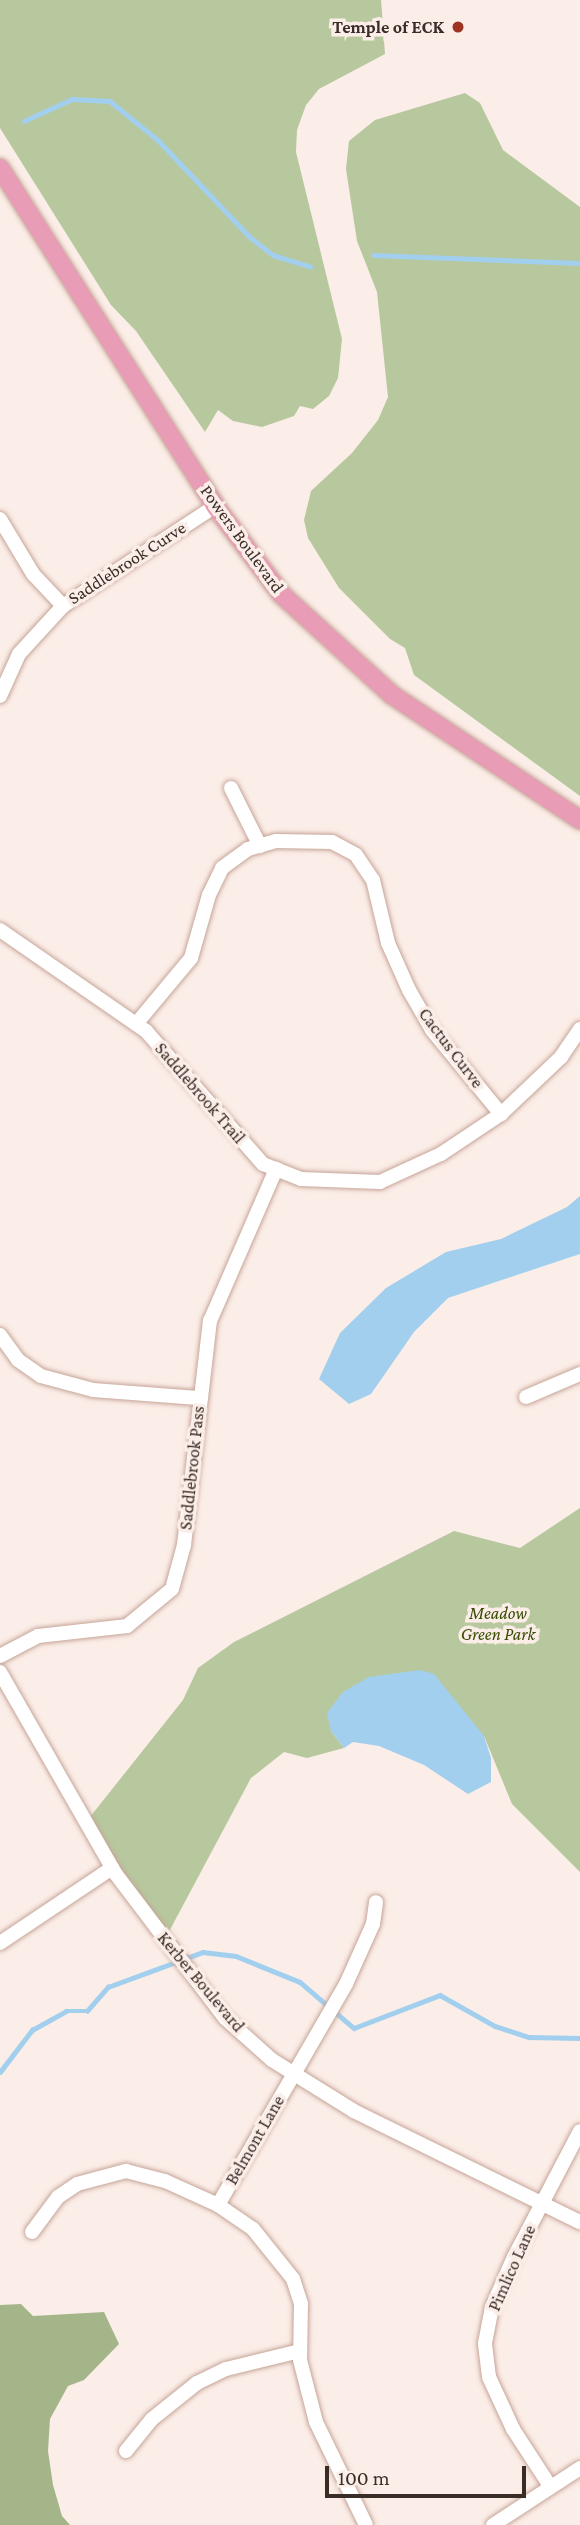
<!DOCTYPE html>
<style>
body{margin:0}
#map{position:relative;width:580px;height:2525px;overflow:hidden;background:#fbede7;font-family:"Crimson Pro",serif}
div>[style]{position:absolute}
.green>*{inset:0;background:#b7c89e}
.forest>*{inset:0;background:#a4b689}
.water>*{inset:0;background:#a3cfef}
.stream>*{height:4.5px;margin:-2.25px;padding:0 2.25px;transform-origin:2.25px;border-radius:2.25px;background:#a3cfef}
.roads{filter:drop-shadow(0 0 2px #c6a598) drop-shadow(0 0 2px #c6a598)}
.minor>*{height:14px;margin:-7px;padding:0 7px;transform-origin:7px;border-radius:7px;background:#fff}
.major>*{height:18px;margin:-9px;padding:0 9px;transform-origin:9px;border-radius:9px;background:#e89cb5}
.dots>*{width:19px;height:19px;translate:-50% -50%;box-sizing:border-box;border:4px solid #fbede7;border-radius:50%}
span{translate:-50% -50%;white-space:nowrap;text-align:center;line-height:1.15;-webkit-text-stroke:7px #fbede7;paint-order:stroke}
.poi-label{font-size:18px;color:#3a2c27;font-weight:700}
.right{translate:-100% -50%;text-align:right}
.street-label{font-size:18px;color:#3a2c27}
.park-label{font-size:18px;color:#374b03;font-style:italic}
.scale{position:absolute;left:325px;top:2466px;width:201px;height:32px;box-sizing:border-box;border:4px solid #3a2c27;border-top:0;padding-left:9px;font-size:21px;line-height:24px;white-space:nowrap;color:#3a2c27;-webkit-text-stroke:5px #fbede7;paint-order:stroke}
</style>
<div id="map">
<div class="green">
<i style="clip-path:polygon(0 0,381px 0,385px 54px,319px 89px,306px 105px,297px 130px,296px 152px,342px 339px,338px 378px,329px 396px,313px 409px,300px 406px,294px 416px,262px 427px,233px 421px,218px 410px,205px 432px,136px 331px,111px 305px,0 128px)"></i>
<i style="clip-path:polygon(465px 93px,480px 103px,503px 150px,580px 207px,580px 796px,414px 675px,405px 648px,390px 639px,339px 588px,308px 538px,304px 520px,311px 491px,352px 453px,378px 420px,388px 397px,377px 292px,357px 241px,346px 169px,349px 141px,375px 120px)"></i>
<i style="clip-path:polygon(580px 1508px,580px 1872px,512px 1804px,484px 1736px,331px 1731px,344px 1748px,307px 1758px,284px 1752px,251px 1778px,164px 1941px,86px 1822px,183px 1700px,198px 1668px,234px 1642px,454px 1531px,520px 1548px)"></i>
</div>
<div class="forest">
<i style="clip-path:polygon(21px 2304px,33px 2316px,104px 2312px,119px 2344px,84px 2380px,68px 2386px,50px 2419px,48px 2451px,53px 2485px,62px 2516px,70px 2525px,0 2525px,0 2305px)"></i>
</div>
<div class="water">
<i style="clip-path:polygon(580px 1196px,580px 1254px,448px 1298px,414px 1332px,371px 1394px,349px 1404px,319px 1379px,340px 1333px,386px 1288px,446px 1252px,501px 1239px,567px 1207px)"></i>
<i style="clip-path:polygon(420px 1670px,434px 1674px,484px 1736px,491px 1758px,491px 1782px,468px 1794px,424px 1765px,379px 1746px,353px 1742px,344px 1748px,331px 1731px,327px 1713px,343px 1692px,369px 1677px)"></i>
</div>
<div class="stream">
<i style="left:24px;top:121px;width:53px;rotate:-24.6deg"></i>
<i style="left:72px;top:99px;width:38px;rotate:3deg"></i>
<i style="left:110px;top:101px;width:62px;rotate:39.1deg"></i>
<i style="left:158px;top:140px;width:134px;rotate:46.5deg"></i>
<i style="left:250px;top:237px;width:29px;rotate:38deg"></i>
<i style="left:273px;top:255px;width:39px;rotate:17deg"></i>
<i style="left:373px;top:255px;width:207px;rotate:2.2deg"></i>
<i style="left:0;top:2072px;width:53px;rotate:-52.7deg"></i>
<i style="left:32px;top:2030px;width:39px;rotate:-29deg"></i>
<i style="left:66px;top:2011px;width:21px"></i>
<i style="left:87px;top:2011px;width:32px;rotate:-49deg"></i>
<i style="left:108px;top:1987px;width:101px;rotate:-20.2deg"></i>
<i style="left:203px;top:1952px;width:33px;rotate:7deg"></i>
<i style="left:236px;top:1956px;width:69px;rotate:22.1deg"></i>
<i style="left:300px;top:1982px;width:71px;rotate:40.4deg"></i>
<i style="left:354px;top:2028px;width:92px;rotate:-21deg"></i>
<i style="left:440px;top:1995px;width:63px;rotate:29.4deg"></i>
<i style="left:495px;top:2026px;width:36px;rotate:18deg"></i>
<i style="left:529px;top:2037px;width:51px;rotate:1.1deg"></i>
</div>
<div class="roads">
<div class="minor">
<i style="left:0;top:519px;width:64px;rotate:59deg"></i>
<i style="left:33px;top:574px;width:44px;rotate:46.8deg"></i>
<i style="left:0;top:696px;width:46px;rotate:-65.7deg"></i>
<i style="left:19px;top:654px;width:65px;rotate:-47.5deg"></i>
<i style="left:63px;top:606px;width:182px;rotate:-33.3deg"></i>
<i style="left:231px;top:788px;width:65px;rotate:63.4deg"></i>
<i style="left:0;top:930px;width:178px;rotate:34.7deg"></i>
<i style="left:146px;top:1031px;width:177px;rotate:48.7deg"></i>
<i style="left:263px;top:1164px;width:41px;rotate:21.5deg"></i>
<i style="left:301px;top:1179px;width:79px;rotate:2.2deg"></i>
<i style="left:380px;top:1182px;width:67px;rotate:-24.7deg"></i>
<i style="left:441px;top:1154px;width:72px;rotate:-33.7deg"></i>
<i style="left:501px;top:1114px;width:83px;rotate:-43.5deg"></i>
<i style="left:561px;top:1057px;width:34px;rotate:-56deg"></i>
<i style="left:136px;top:1024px;width:86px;rotate:-50.2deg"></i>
<i style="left:191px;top:958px;width:66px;rotate:-74.1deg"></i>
<i style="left:209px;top:895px;width:30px;rotate:-64deg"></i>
<i style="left:222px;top:868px;width:32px;rotate:-36deg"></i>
<i style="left:248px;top:849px;width:29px;rotate:-16deg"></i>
<i style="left:276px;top:841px;width:56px;rotate:1deg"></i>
<i style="left:332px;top:842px;width:27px;rotate:28deg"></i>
<i style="left:356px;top:855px;width:30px;rotate:56deg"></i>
<i style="left:373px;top:880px;width:65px;rotate:76.6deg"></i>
<i style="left:388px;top:943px;width:51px;rotate:65.9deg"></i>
<i style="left:409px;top:990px;width:46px;rotate:60.1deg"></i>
<i style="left:432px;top:1030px;width:109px;rotate:50.6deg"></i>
<i style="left:0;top:1335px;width:31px;rotate:54deg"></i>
<i style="left:18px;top:1360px;width:28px;rotate:35deg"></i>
<i style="left:41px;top:1376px;width:54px;rotate:15.1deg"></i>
<i style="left:93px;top:1390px;width:105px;rotate:4.4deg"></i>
<i style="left:526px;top:1397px;width:59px;rotate:-23.1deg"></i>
<i style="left:0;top:1656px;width:43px;rotate:-27.8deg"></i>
<i style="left:38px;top:1636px;width:90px;rotate:-6.4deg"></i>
<i style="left:127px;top:1626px;width:58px;rotate:-39.4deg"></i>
<i style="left:172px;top:1589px;width:46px;rotate:-74.7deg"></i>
<i style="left:184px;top:1545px;width:226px;rotate:-83.4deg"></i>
<i style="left:210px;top:1321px;width:166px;rotate:-66.5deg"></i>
<i style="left:0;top:1672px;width:232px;rotate:60.2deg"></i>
<i style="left:115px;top:1873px;width:182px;rotate:52.8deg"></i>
<i style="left:225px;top:2018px;width:63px;rotate:41.8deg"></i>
<i style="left:272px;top:2060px;width:97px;rotate:31.9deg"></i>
<i style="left:354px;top:2111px;width:252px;rotate:26.2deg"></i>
<i style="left:0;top:1943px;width:135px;rotate:-33.8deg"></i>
<i style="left:218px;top:2205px;width:255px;rotate:-59.9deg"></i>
<i style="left:346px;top:1984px;width:66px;rotate:-65.8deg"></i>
<i style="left:373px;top:1924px;width:22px;rotate:-82deg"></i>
<i style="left:32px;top:2232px;width:44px;rotate:-53.4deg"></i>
<i style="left:58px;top:2197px;width:23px;rotate:-34deg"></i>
<i style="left:77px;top:2184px;width:51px;rotate:-14.9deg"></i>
<i style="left:126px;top:2171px;width:40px;rotate:14.4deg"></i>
<i style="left:165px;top:2181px;width:58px;rotate:24.4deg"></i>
<i style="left:218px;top:2205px;width:42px;rotate:34.4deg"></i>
<i style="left:253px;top:2229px;width:64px;rotate:51.3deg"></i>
<i style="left:293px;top:2279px;width:26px;rotate:72deg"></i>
<i style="left:301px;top:2304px;width:56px;rotate:91deg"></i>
<i style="left:300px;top:2360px;width:64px;rotate:75.5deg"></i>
<i style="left:316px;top:2422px;width:114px;rotate:64.1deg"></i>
<i style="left:126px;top:2451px;width:41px;rotate:-50.9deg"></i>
<i style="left:152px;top:2419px;width:58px;rotate:-38.7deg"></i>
<i style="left:197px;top:2383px;width:32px;rotate:-26deg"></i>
<i style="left:226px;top:2369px;width:76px;rotate:-13.7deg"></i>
<i style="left:550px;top:2486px;width:68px;rotate:-123deg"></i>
<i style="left:513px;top:2429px;width:57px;rotate:-114.8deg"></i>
<i style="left:489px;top:2377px;width:34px;rotate:-97deg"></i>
<i style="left:485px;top:2343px;width:37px;rotate:-79deg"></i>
<i style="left:492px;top:2307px;width:55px;rotate:-66.3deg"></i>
<i style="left:514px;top:2257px;width:142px;rotate:-62.4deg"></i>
<i style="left:493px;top:2525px;width:104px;rotate:-33.2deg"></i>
</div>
<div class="major">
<i style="left:0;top:168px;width:401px;rotate:57.5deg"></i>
<i style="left:215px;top:506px;width:110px;rotate:53.1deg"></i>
<i style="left:281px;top:594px;width:150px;rotate:42.3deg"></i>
<i style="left:392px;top:695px;width:226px;rotate:33.6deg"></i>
</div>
</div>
<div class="dots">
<i style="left:458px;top:27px;background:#9d3320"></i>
</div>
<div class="poi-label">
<span class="right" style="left:444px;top:27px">Temple of ECK</span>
</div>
<div class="street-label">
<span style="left:242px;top:539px;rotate:54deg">Powers Boulevard</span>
<span style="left:127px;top:563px;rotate:-33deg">Saddlebrook Curve</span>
<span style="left:451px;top:1048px;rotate:53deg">Cactus Curve</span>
<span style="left:200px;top:1093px;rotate:49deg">Saddlebrook Trail</span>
<span style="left:192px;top:1468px;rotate:-84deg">Saddlebrook Pass</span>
<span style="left:201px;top:1982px;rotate:50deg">Kerber Boulevard</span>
<span style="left:255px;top:2140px;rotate:-60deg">Belmont Lane</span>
<span style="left:512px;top:2268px;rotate:-66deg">Pimlico Lane</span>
</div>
<div class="park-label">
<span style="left:498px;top:1624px">Meadow<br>Green Park</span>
</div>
<div class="scale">100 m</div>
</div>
